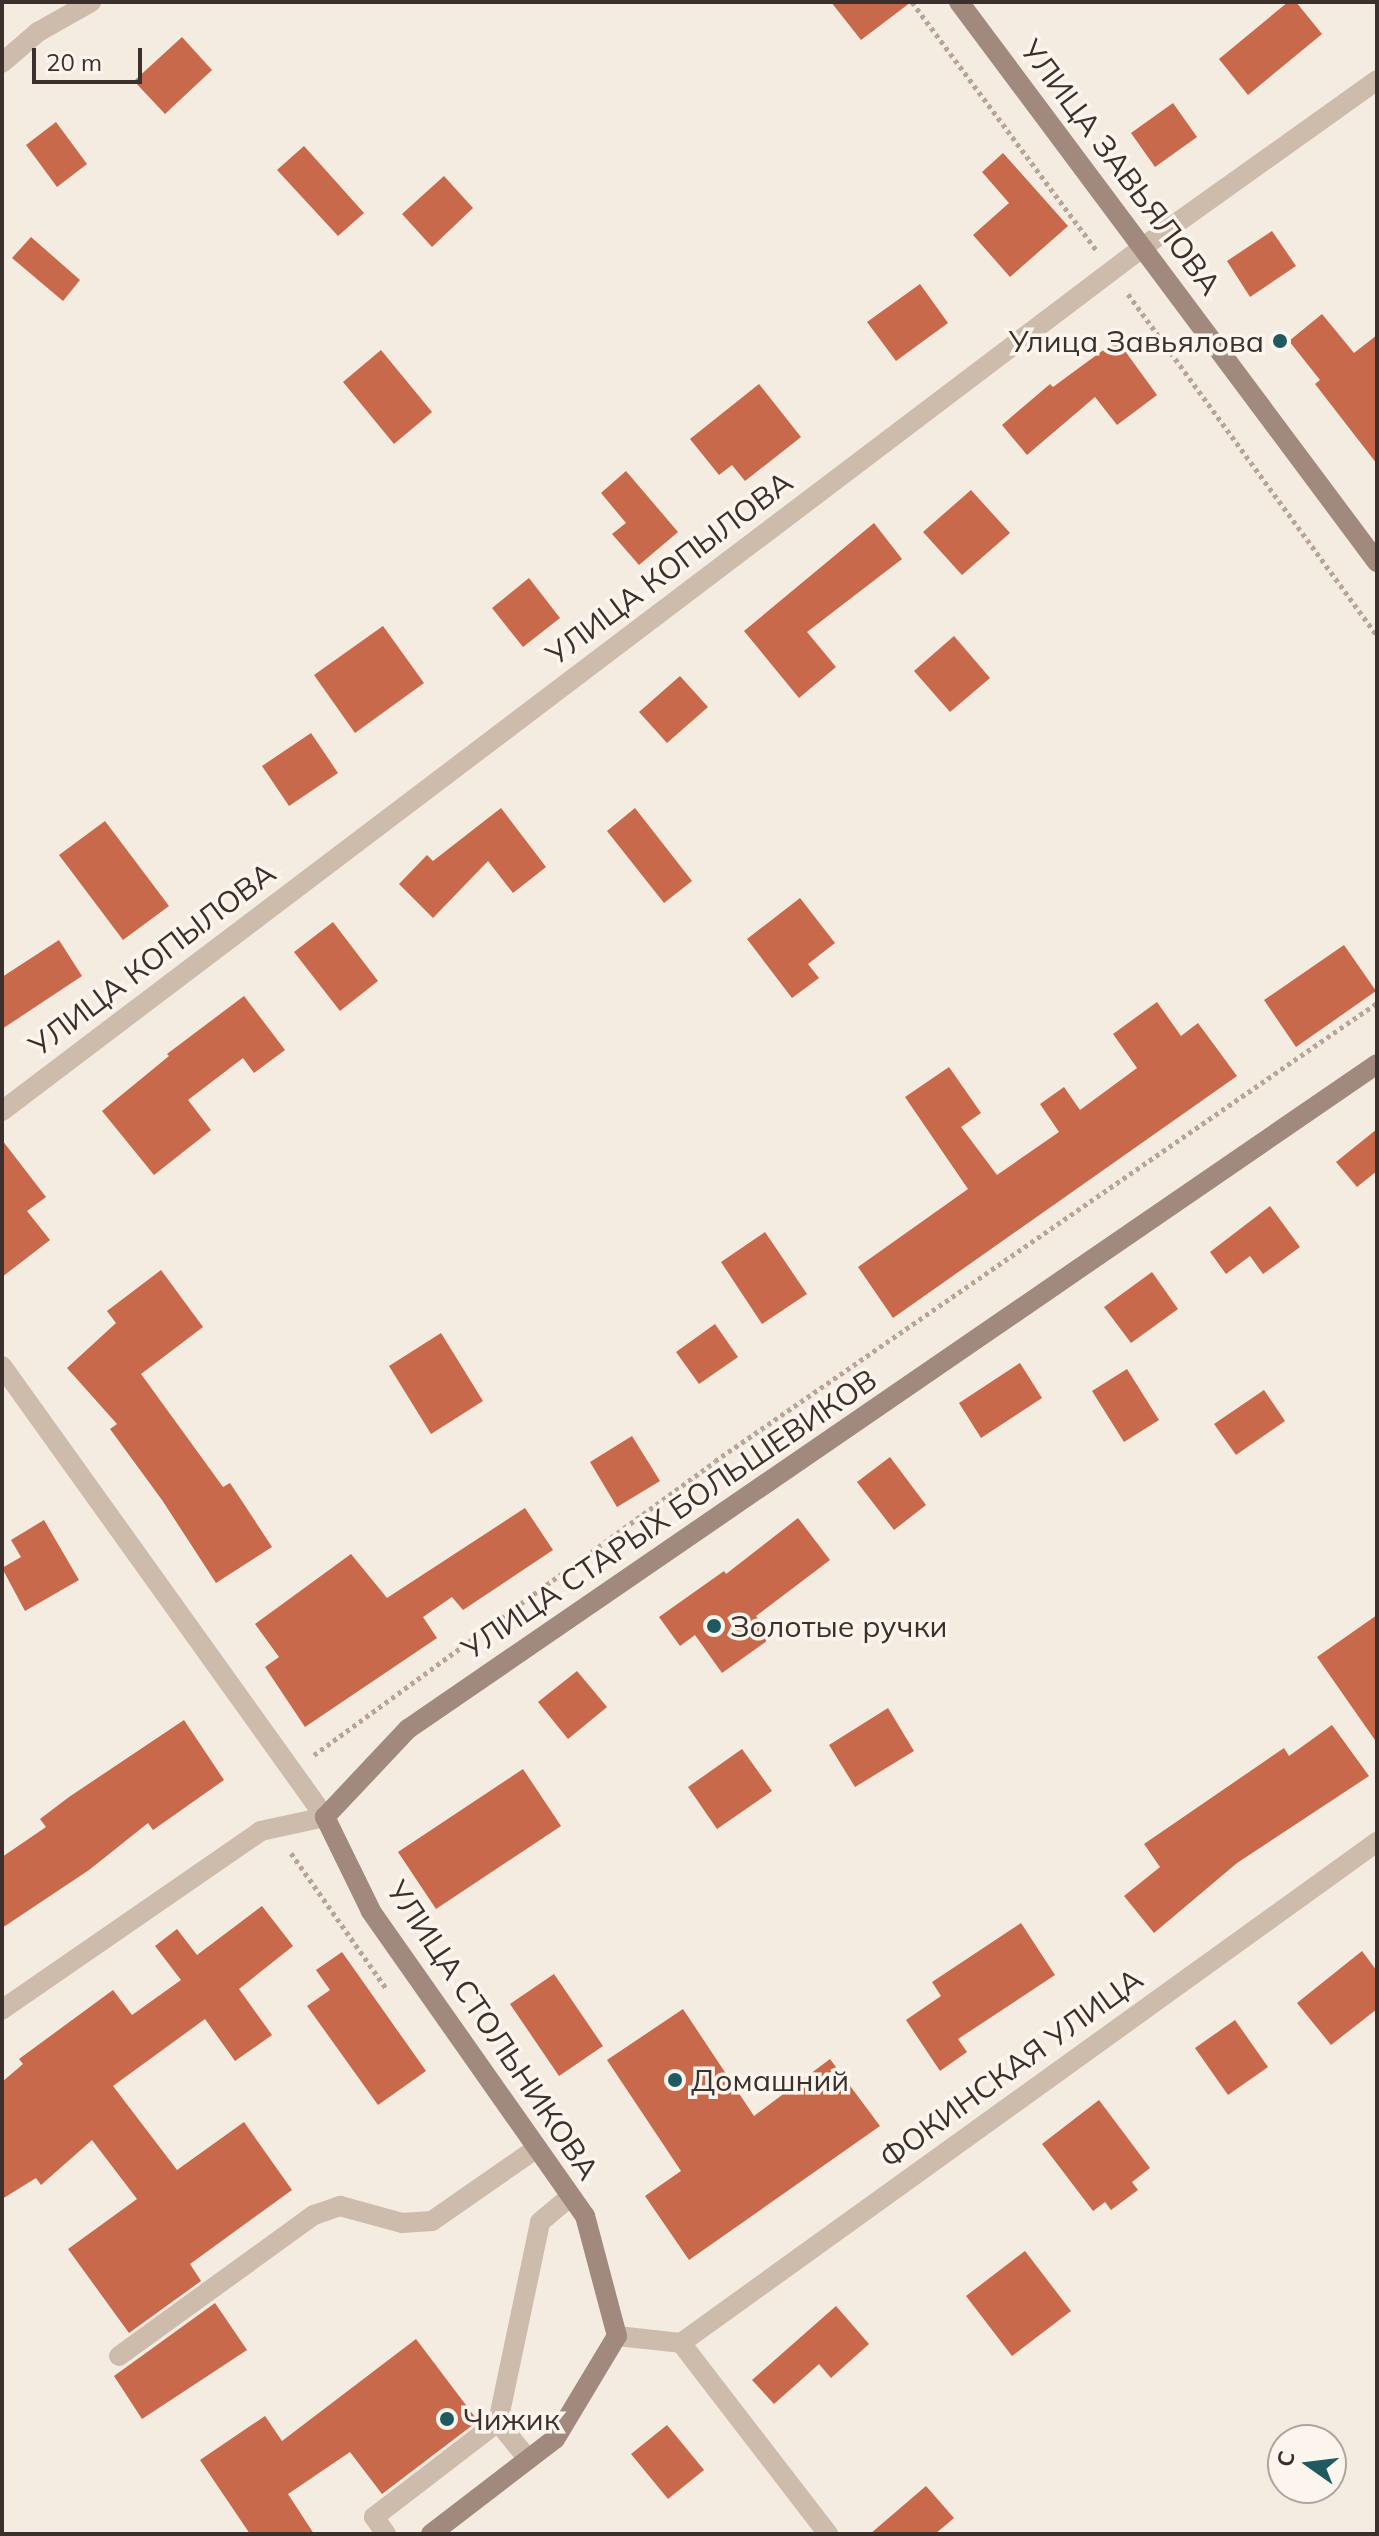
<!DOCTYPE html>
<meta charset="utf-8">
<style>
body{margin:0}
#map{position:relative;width:1379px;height:2536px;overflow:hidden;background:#f4ebe1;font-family:Mulish,sans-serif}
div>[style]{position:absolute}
.building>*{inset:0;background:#c8694b}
.path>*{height:5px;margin-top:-2.5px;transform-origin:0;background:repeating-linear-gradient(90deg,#b9a596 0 4px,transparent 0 8px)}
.service>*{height:20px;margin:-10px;padding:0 10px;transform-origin:10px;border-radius:10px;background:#cdbbac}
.minor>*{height:20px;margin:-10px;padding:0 10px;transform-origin:10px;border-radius:10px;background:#cdbbac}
.secondary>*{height:20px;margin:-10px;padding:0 10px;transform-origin:10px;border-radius:10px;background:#a18a7d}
.dots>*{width:22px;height:22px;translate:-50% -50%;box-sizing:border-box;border:4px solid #fbf5ee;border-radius:50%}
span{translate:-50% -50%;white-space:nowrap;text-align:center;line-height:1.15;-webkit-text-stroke:7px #fbf5ee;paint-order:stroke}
.street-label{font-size:30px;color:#3b302b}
.poi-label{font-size:30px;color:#3b302b}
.right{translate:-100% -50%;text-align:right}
.left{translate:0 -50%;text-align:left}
.frame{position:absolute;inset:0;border:4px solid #3b302b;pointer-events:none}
.north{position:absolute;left:1267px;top:2424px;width:80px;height:80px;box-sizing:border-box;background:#fbf5ee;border:2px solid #aea6a0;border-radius:50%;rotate:284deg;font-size:22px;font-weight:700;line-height:32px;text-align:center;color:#3b302b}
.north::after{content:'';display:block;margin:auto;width:28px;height:36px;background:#1f5a5e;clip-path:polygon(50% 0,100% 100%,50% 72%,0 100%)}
.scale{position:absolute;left:32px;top:48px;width:110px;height:36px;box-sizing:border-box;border:4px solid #3b302b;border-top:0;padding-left:10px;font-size:24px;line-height:28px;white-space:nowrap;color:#3b302b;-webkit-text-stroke:6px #fbf5ee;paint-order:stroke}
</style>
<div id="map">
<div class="building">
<i style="clip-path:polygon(831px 2px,911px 2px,861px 40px)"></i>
<i style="clip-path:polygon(1288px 2px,1296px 2px,1322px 34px,1248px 95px,1219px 59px)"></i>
<i style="clip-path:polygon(182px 37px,212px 70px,165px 114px,134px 81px)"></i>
<i style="clip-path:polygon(1173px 103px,1197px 137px,1155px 167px,1131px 133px)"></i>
<i style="clip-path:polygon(56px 122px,87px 164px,57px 187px,26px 145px)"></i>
<i style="clip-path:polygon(304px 146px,364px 213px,338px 236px,277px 170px)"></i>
<i style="clip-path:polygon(1003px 153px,1068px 226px,1010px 277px,973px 235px,1009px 203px,982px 172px)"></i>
<i style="clip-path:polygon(444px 176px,473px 208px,432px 247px,402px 214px)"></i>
<i style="clip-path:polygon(1272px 231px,1296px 266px,1250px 297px,1227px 261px)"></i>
<i style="clip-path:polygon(31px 237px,80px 280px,63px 301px,12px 258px)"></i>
<i style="clip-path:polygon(920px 284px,948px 323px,896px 361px,867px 322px)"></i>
<i style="clip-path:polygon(1322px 314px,1354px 353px,1377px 335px,1377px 464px,1315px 384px,1320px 380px,1289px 341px)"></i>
<i style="clip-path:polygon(1117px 340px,1157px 395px,1117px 425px,1095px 397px,1027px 455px,1002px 425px,1050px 384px,1053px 387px)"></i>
<i style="clip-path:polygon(381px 350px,432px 412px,394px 444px,343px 382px)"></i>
<i style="clip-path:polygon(759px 384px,801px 437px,745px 481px,732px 465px,719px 475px,690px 439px)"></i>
<i style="clip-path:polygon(626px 471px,678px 532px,639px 565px,612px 534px,626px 523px,601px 493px)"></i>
<i style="clip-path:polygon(971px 490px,1010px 533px,962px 575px,923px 532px)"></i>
<i style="clip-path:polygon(874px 523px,902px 559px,807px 632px,836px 667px,799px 698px,744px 631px)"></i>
<i style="clip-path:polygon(529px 578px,560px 618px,523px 647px,492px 608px)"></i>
<i style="clip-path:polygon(383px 626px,424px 683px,355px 733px,314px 675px)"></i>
<i style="clip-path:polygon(954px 636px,990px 678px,950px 712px,914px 671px)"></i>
<i style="clip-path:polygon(680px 676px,708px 707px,667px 743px,639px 712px)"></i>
<i style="clip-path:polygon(311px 733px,338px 773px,289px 806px,262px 766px)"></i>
<i style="clip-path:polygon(501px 808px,546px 867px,513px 893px,488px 861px,433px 918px,399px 884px,427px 855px,433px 861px)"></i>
<i style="clip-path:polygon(635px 808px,692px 881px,664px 903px,607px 831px)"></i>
<i style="clip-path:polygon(105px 821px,169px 906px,123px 940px,59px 855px)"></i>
<i style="clip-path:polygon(800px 898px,835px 943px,808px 964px,819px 978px,792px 998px,747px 939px)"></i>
<i style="clip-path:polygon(333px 922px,378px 981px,340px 1011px,294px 952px)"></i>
<i style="clip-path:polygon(59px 940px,82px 976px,2px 1029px,2px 977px)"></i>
<i style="clip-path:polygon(1344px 945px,1376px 991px,1296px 1047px,1264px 1000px)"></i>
<i style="clip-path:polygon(244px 996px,285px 1050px,254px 1073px,243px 1058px,188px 1100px,211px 1130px,154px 1175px,102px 1111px,169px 1056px,167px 1054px)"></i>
<i style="clip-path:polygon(1157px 1002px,1181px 1036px,1198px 1023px,1237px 1076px,893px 1318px,858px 1267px,968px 1189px,905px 1097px,949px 1067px,981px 1113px,961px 1127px,997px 1175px,1059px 1132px,1040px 1104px,1064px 1087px,1080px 1110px,1137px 1068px,1113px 1034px)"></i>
<i style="clip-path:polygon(1377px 1129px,1377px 1171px,1357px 1187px,1336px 1162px)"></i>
<i style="clip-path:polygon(2px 1140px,46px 1197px,27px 1211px,50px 1240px,2px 1277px)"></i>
<i style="clip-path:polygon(1270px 1206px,1300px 1247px,1263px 1274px,1250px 1256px,1226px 1274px,1210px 1252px)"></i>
<i style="clip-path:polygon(765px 1232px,807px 1294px,762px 1324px,721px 1262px)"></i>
<i style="clip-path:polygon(161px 1270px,203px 1327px,141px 1374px,223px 1487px,230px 1483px,272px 1547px,216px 1583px,162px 1500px,110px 1429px,117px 1424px,67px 1368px,116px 1323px,107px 1311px)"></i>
<i style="clip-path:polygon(1152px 1272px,1178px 1309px,1131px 1343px,1104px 1307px)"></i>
<i style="clip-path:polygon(715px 1324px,738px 1357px,699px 1384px,676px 1352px)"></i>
<i style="clip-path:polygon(441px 1333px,483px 1401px,431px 1434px,389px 1366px)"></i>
<i style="clip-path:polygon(1020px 1363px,1042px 1398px,981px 1438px,959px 1403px)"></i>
<i style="clip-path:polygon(1127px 1369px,1159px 1420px,1124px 1442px,1092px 1391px)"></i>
<i style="clip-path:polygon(1264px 1390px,1285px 1421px,1236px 1455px,1214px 1424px)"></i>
<i style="clip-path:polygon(632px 1436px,660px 1481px,617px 1507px,590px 1462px)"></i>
<i style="clip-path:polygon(890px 1457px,926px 1505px,894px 1530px,857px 1482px)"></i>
<i style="clip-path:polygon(525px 1508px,553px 1550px,463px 1610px,452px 1597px,423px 1617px,437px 1638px,305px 1727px,265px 1667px,279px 1657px,255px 1624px,351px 1554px,387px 1598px)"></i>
<i style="clip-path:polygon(798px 1518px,830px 1560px,756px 1616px,771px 1638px,722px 1673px,695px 1635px,680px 1646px,659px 1617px,724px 1571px,726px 1574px)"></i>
<i style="clip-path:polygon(44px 1520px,79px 1580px,25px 1611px,2px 1568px,21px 1557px,11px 1540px)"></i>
<i style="clip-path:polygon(1377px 1615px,1377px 1743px,1317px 1657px)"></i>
<i style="clip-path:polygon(577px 1671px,607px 1707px,568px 1739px,538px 1702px)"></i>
<i style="clip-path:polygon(888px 1708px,914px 1751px,855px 1787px,829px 1745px)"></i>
<i style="clip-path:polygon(184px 1720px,224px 1780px,153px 1830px,148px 1823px,89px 1870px,2px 1928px,2px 1857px,46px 1827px,40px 1819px,69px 1797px)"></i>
<i style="clip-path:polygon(1332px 1725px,1369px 1776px,1237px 1863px,1154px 1933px,1124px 1896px,1160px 1867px,1144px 1844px,1284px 1748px,1289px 1756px)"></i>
<i style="clip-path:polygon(742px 1749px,772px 1791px,717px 1829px,688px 1787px)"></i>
<i style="clip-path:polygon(523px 1769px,561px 1826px,436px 1909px,398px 1852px)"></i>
<i style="clip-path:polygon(262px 1906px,293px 1946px,239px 1989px,272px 2035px,235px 2061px,205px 2019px,113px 2086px,177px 2170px,244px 2122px,292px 2190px,190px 2264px,201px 2281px,129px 2333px,68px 2249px,137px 2199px,92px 2140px,41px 2185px,36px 2178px,2px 2199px,2px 2082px,23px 2064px,19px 2059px,113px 1990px,132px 2015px,181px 1980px,155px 1946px,177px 1929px,197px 1955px)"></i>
<i style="clip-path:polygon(1021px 1923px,1055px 1975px,958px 2039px,967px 2052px,940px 2071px,906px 2020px,941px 1996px,932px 1982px)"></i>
<i style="clip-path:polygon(1362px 1951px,1377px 1971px,1377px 2009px,1331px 2045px,1297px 2003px)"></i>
<i style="clip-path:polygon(342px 1952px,426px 2071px,378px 2105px,307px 2006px,330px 1990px,316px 1970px)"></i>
<i style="clip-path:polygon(554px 1974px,603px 2046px,559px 2076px,510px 2004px)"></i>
<i style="clip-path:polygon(683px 2009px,754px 2116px,830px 2059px,880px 2126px,689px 2260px,645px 2196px,681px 2171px,607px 2060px)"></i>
<i style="clip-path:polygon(1235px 2020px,1268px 2067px,1228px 2095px,1195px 2048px)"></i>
<i style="clip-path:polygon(1099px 2100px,1150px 2168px,1132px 2182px,1138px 2190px,1111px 2210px,1105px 2202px,1093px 2211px,1042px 2144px)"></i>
<i style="clip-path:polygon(1025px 2251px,1071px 2311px,1012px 2356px,966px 2296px)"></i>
<i style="clip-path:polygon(215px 2303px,247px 2350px,142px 2419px,114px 2376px)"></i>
<i style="clip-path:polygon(836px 2306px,869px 2344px,831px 2378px,819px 2364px,774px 2404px,752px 2380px)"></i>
<i style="clip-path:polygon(416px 2339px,478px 2421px,382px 2494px,350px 2452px,288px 2494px,314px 2534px,250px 2534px,200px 2460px,265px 2416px,282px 2441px)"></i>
<i style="clip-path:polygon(667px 2425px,704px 2470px,668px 2499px,631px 2454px)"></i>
<i style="clip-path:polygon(926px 2486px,954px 2518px,935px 2534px,870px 2534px)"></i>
</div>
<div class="path">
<i style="left:912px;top:2px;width:309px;rotate:53.4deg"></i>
<i style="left:1128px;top:294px;width:422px;rotate:53.9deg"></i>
<i style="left:314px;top:1755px;width:497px;rotate:-36.2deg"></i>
<i style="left:715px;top:1461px;width:805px;rotate:-34.68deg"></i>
<i style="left:291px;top:1853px;width:165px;rotate:54.9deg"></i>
</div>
<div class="service">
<i style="left:119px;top:2356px;width:241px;rotate:-35.9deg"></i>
<i style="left:314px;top:2215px;width:28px;rotate:-19deg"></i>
<i style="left:340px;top:2206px;width:64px;rotate:15.3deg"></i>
<i style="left:402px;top:2223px;width:30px;rotate:-4deg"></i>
<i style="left:432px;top:2221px;width:128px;rotate:-34.8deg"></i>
<i style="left:498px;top:2422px;width:48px;rotate:51deg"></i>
<i style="left:386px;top:2534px;width:21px;rotate:-125deg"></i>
<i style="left:374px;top:2517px;width:156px;rotate:-37.5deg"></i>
<i style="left:498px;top:2422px;width:204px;rotate:-78.1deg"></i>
<i style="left:540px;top:2222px;width:40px;rotate:-40deg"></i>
</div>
<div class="minor">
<i style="left:2px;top:63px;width:48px;rotate:-40.7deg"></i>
<i style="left:38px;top:32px;width:61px;rotate:-29.5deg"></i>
<i style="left:2px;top:1111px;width:1431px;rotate:-37.13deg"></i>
<i style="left:1143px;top:247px;width:287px;rotate:-35.5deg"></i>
<i style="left:2px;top:1366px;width:555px;rotate:54.39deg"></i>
<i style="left:325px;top:1817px;width:66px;rotate:167.7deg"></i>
<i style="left:261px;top:1831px;width:315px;rotate:145.4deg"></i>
<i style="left:617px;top:2336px;width:64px;rotate:6.2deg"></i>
<i style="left:681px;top:2343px;width:241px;rotate:52.4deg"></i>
<i style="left:681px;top:2343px;width:858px;rotate:-35.75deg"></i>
</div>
<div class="secondary">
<i style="left:959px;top:2px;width:699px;rotate:53.26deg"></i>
<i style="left:431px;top:2534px;width:156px;rotate:-37.5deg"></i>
<i style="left:555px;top:2439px;width:120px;rotate:-59deg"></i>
<i style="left:617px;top:2336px;width:124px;rotate:-104.9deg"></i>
<i style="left:585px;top:2216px;width:373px;rotate:-125.1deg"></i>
<i style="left:371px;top:1911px;width:105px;rotate:-116.1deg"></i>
<i style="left:325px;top:1817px;width:121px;rotate:-46.7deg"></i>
<i style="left:408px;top:1729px;width:1175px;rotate:-34.46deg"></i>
</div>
<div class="dots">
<i style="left:1280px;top:341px;background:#1f5a5e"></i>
<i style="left:714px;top:1626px;background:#1f5a5e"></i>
<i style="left:675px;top:2080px;background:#1f5a5e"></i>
<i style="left:447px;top:2419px;background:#1f5a5e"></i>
</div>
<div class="street-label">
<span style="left:1121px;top:167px;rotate:53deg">УЛИЦА ЗАВЬЯЛОВА</span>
<span style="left:669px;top:568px;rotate:-37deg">УЛИЦА КОПЫЛОВА</span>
<span style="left:152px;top:959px;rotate:-37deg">УЛИЦА КОПЫЛОВА</span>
<span style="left:669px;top:1514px;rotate:-34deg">УЛИЦА СТАРЫХ БОЛЬШЕВИКОВ</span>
<span style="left:493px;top:2030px;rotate:56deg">УЛИЦА СТОЛЬНИКОВА</span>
<span style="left:1011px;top:2068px;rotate:-36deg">ФОКИНСКАЯ УЛИЦА</span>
</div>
<div class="poi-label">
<span class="right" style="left:1264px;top:341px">Улица Завьялова</span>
<span class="left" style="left:730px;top:1626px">Золотые ручки</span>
<span class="left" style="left:691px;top:2080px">Домашний</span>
<span class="left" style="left:463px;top:2419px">Чижик</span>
</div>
<div class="frame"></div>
<div class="north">С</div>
<div class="scale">20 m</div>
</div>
